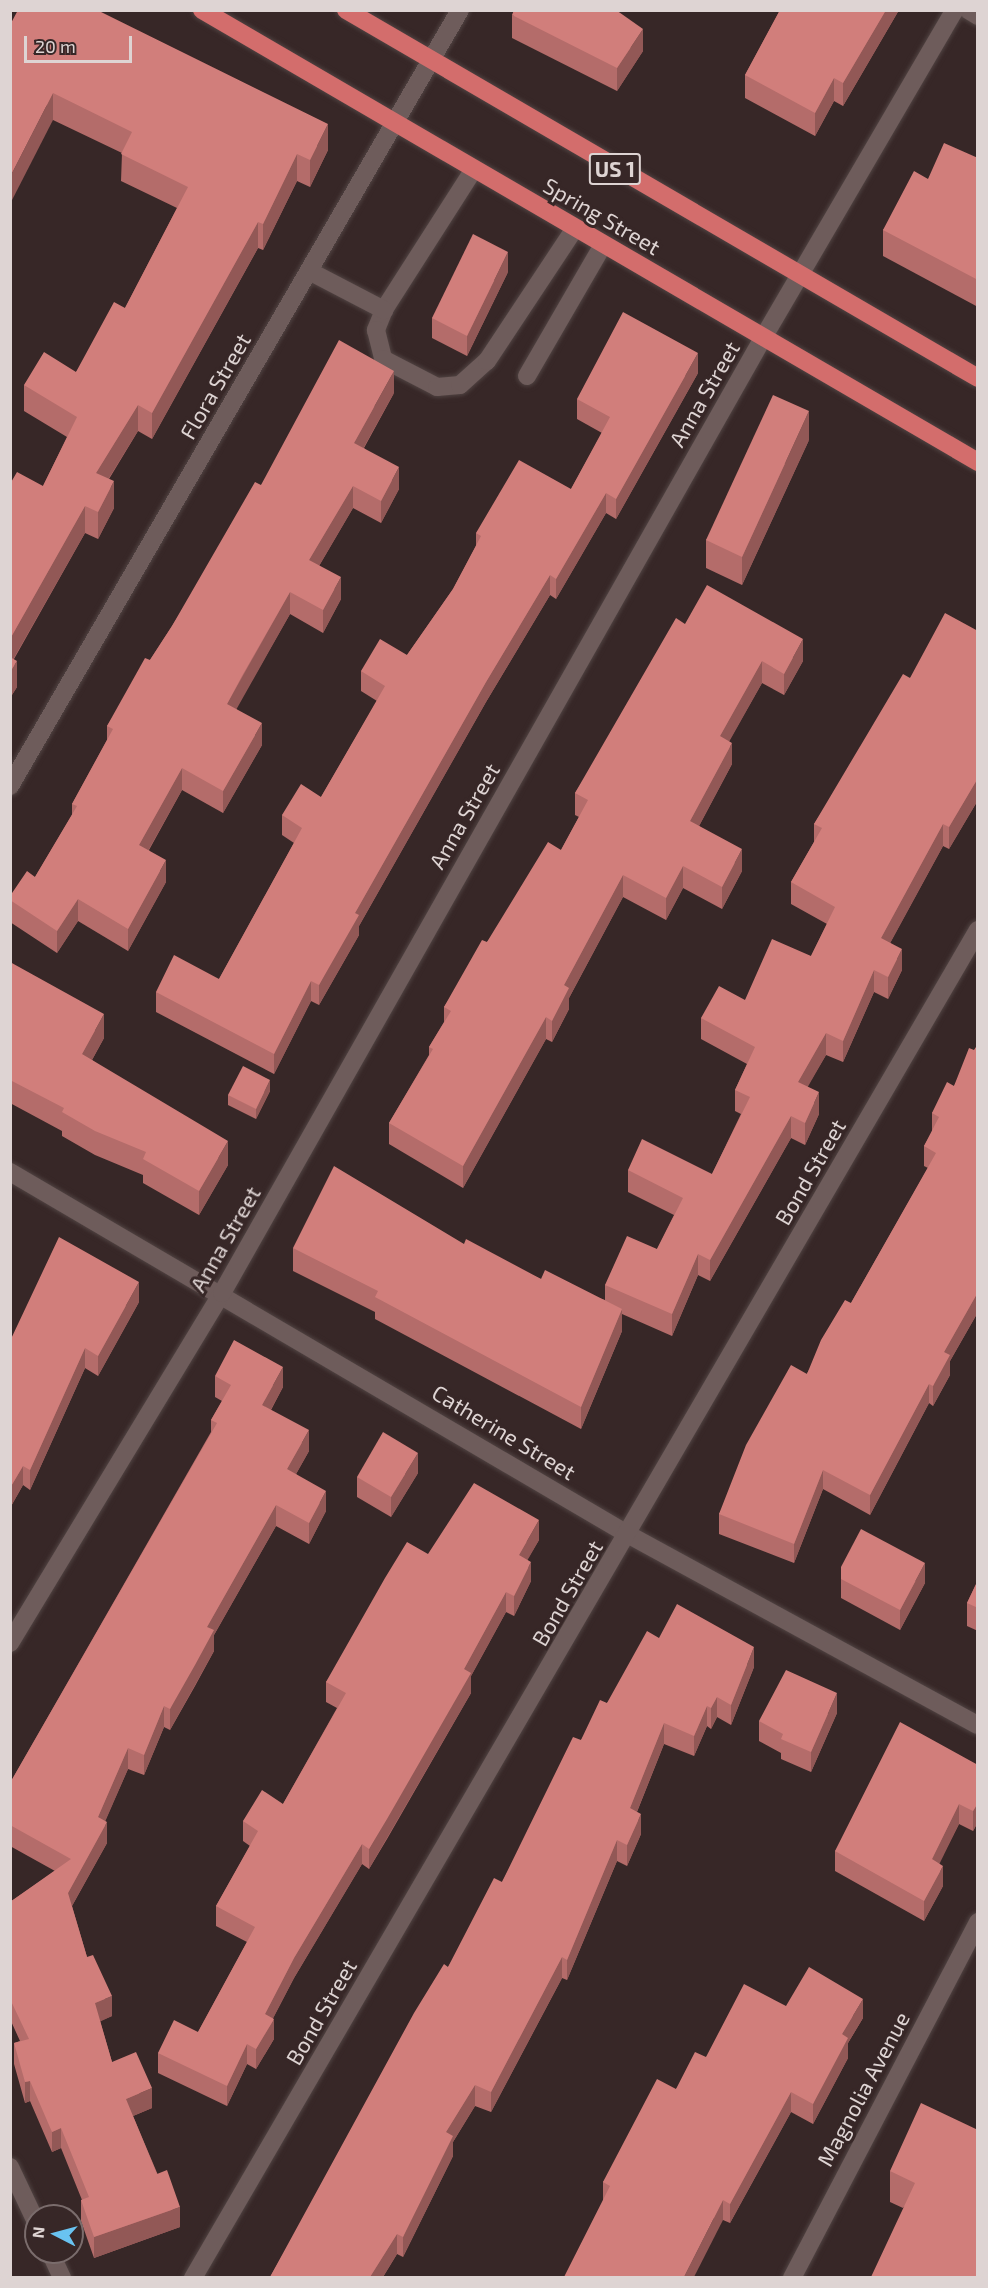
<!DOCTYPE html>
<style>
body{margin:0}
#map{position:relative;width:988px;height:2288px;overflow:hidden;background:#372727;font-family:"Exo 2",sans-serif}
div>[style]{position:absolute}
.roads{filter:drop-shadow(0 0 2px #504342) drop-shadow(0 0 2px #504342)}
.lane>*{height:18px;margin:-9px;padding:0 9px;transform-origin:9px;border-radius:9px;background:#6e5c5b}
.street>*{height:18px;margin:-9px;padding:0 9px;transform-origin:9px;border-radius:9px;background:#6e5c5b}
.highway>*{height:18px;margin:-9px;padding:0 9px;transform-origin:9px;border-radius:9px;background:#d36d6c}
.wall>*{inset:0;background:#b46c6a}
.shaded-wall>*{inset:0;background:#925856}
.building>*{inset:0;background:#d17e7b}
span{translate:-50% -50%;white-space:nowrap;text-align:center;line-height:1.15;-webkit-text-stroke:6px #372727;paint-order:stroke}
.shield-label span{padding:2px 4px;background:#372727;border:2px solid;border-radius:4px;-webkit-text-stroke-width:0}
.shield-label{font-size:21px;color:#ded4d3;font-weight:700}
.street-label{font-size:22px;color:#ded4d3}
.frame{position:absolute;inset:0;border:12px solid #ded4d3;pointer-events:none}
.north{position:absolute;left:24px;top:2204px;width:60px;height:60px;box-sizing:border-box;background:#372727;border:2px solid #7a6c6c;border-radius:50%;rotate:276deg;font-size:16px;font-weight:700;line-height:24px;text-align:center;color:#ded4d3}
.north::after{content:'';display:block;margin:auto;width:21px;height:27px;background:#69c3f1;clip-path:polygon(50% 0,100% 100%,50% 72%,0 100%)}
.scale{position:absolute;left:24px;top:36px;width:108px;height:27px;box-sizing:border-box;border:3px solid #ded4d3;border-top:0;padding-left:8px;font-size:18px;line-height:21px;white-space:nowrap;color:#ded4d3;-webkit-text-stroke:4px #372727;paint-order:stroke}
</style>
<div id="map">
<div class="roads">
<div class="lane">
<i style="left:968px;top:10px;width:12px;rotate:31deg"></i>
<i style="left:474px;top:169px;width:167px;rotate:122.6deg"></i>
<i style="left:384px;top:310px;width:22px;rotate:112deg"></i>
<i style="left:376px;top:330px;width:30px;rotate:76deg"></i>
<i style="left:383px;top:359px;width:61px;rotate:27.4deg"></i>
<i style="left:437px;top:387px;width:23px;rotate:-5deg"></i>
<i style="left:460px;top:385px;width:36px;rotate:-42deg"></i>
<i style="left:487px;top:361px;width:159px;rotate:-56.5deg"></i>
<i style="left:309px;top:271px;width:85px;rotate:27.5deg"></i>
<i style="left:527px;top:376px;width:151px;rotate:-59.9deg"></i>
</div>
<div class="street">
<i style="left:10px;top:786px;width:897px;rotate:-59.89deg"></i>
<i style="left:10px;top:1172px;width:718px;rotate:30.39deg"></i>
<i style="left:629px;top:1535px;width:397px;rotate:28.6deg"></i>
<i style="left:10px;top:1643px;width:409px;rotate:-58.8deg"></i>
<i style="left:222px;top:1293px;width:1098px;rotate:-60.47deg"></i>
<i style="left:763px;top:338px;width:380px;rotate:-59.7deg"></i>
<i style="left:10px;top:2167px;width:61px;rotate:64.7deg"></i>
<i style="left:50px;top:2252px;width:29px;rotate:65deg"></i>
<i style="left:193px;top:2278px;width:1560px;rotate:-59.79deg"></i>
<i style="left:792px;top:2278px;width:402px;rotate:-62.4deg"></i>
</div>
<div class="highway">
<i style="left:202px;top:10px;width:898px;rotate:30.22deg"></i>
<i style="left:346px;top:10px;width:731px;rotate:30.21deg"></i>
</div>
</div>
<div class="wall">
<i style="clip-path:polygon(780px 10px,899px 10px,843px 106px,834px 101px,815px 136px,745px 98px,745px 75px)"></i>
<i style="clip-path:polygon(512px 15px,643px 51px,617px 91px,512px 38px)"></i>
<i style="clip-path:polygon(10px 25px,328px 150px,310px 187px,297px 181px,263px 250px,258px 248px,152px 439px,138px 431px,109px 479px,114px 508px,98px 539px,85px 533px,14px 659px,17px 687px,10px 698px,10px 484px,43px 486px,67px 437px,24px 411px,24px 385px,76px 372px,125px 308px,177px 208px,121px 181px,122px 153px,53px 120px)"></i>
<i style="clip-path:polygon(978px 158px,978px 307px,883px 256px,883px 230px,928px 179px)"></i>
<i style="clip-path:polygon(508px 272px,467px 356px,432px 338px,432px 318px)"></i>
<i style="clip-path:polygon(698px 373px,616px 519px,606px 513px,556px 599px,550px 595px,486px 702px,359px 926px,359px 935px,319px 1005px,311px 1001px,274px 1074px,156px 1012px,156px 992px,219px 979px,294px 843px,282px 835px,282px 815px,321px 797px,377px 701px,361px 691px,361px 671px,407px 655px,453px 589px,476px 546px,476px 533px,571px 489px,602px 433px,577px 419px,577px 399px)"></i>
<i style="clip-path:polygon(394px 393px,364px 448px,399px 489px,381px 523px,353px 508px,319px 566px,341px 599px,323px 633px,290px 614px,242px 698px,236px 709px,262px 745px,223px 813px,182px 790px,149px 850px,166px 882px,128px 951px,78px 921px,57px 953px,10px 922px,10px 896px,35px 877px,72px 815px,72px 804px,107px 740px,107px 726px,172px 626px,261px 485px)"></i>
<i style="clip-path:polygon(809px 440px,742px 585px,706px 568px,706px 540px)"></i>
<i style="clip-path:polygon(685px 624px,803px 661px,784px 695px,762px 683px,729px 741px,732px 764px,699px 826px,742px 871px,722px 909px,683px 888px,666px 920px,623px 897px,569px 998px,569px 1009px,552px 1042px,546px 1039px,463px 1188px,389px 1144px,389px 1123px,429px 1055px,429px 1047px,444px 1022px,444px 1007px,487px 942px,561px 850px,579px 817px,575px 815px,575px 793px)"></i>
<i style="clip-path:polygon(978px 631px,978px 800px,949px 849px,943px 846px,890px 943px,902px 970px,888px 999px,874px 992px,843px 1062px,826px 1055px,807px 1087px,819px 1114px,805px 1145px,791px 1138px,710px 1281px,698px 1275px,672px 1336px,622px 1314px,622px 1331px,581px 1429px,375px 1319px,375px 1312px,293px 1271px,293px 1248px,464px 1244px,541px 1279px,605px 1300px,605px 1285px,657px 1249px,674px 1215px,628px 1192px,628px 1170px,712px 1174px,741px 1114px,735px 1111px,735px 1090px,747px 1064px,701px 1039px,701px 1018px,745px 1000px,811px 956px,827px 924px,791px 904px,791px 882px,814px 842px,814px 824px,910px 678px)"></i>
<i style="clip-path:polygon(10px 962px,104px 1038px,92px 1060px,228px 1165px,199px 1215px,143px 1183px,143px 1175px,95px 1155px,62px 1136px,62px 1131px,10px 1103px)"></i>
<i style="clip-path:polygon(978px 1044px,978px 1312px,950px 1361px,950px 1375px,933px 1406px,929px 1403px,870px 1515px,823px 1489px,794px 1563px,719px 1534px,719px 1514px,851px 1303px,928px 1168px,924px 1166px,924px 1146px,932px 1132px,932px 1113px,954px 1086px)"></i>
<i style="clip-path:polygon(270px 1091px,256px 1119px,228px 1105px,228px 1095px)"></i>
<i style="clip-path:polygon(139px 1302px,98px 1376px,85px 1368px,30px 1490px,23px 1485px,10px 1508px,10px 1341px)"></i>
<i style="clip-path:polygon(215px 1376px,283px 1387px,271px 1410px,309px 1451px,296px 1474px,326px 1511px,309px 1544px,276px 1526px,214px 1635px,214px 1651px,195px 1686px,170px 1730px,164px 1727px,144px 1775px,128px 1769px,105px 1821px,107px 1843px,72px 1906px,87px 1957px,112px 2016px,100px 2021px,112px 2062px,152px 2108px,133px 2116px,180px 2227px,94px 2258px,81px 2221px,81px 2200px,82px 2200px,61px 2148px,52px 2152px,30px 2101px,25px 2103px,14px 2064px,14px 2043px,20px 2041px,10px 2019px,10px 1902px,55px 1871px,10px 1846px,10px 1783px,211px 1432px,211px 1420px,222px 1401px,215px 1397px)"></i>
<i style="clip-path:polygon(418px 1473px,391px 1517px,357px 1497px,357px 1477px)"></i>
<i style="clip-path:polygon(539px 1540px,527px 1560px,531px 1581px,514px 1616px,506px 1612px,471px 1676px,471px 1693px,387px 1839px,369px 1869px,362px 1864px,294px 1978px,273px 2018px,274px 2039px,256px 2069px,247px 2064px,227px 2106px,158px 2073px,158px 2053px,198px 2032px,247px 1942px,216px 1926px,216px 1906px,250px 1846px,243px 1841px,243px 1821px,283px 1804px,337px 1708px,326px 1702px,326px 1682px,428px 1554px)"></i>
<i style="clip-path:polygon(841px 1567px,925px 1583px,900px 1630px,841px 1598px)"></i>
<i style="clip-path:polygon(978px 1580px,978px 1631px,967px 1626px,967px 1603px)"></i>
<i style="clip-path:polygon(659px 1638px,754px 1667px,731px 1725px,717px 1717px,711px 1729px,707px 1726px,694px 1756px,664px 1744px,637px 1812px,641px 1834px,627px 1866px,617px 1861px,567px 1980px,562px 1978px,491px 2112px,475px 2106px,453px 2142px,453px 2156px,403px 2257px,397px 2254px,383px 2277px,270px 2277px,448px 1967px,502px 1882px,581px 1740px,607px 1703px)"></i>
<i style="clip-path:polygon(837px 1713px,811px 1772px,781px 1759px,781px 1753px,759px 1741px,759px 1721px)"></i>
<i style="clip-path:polygon(978px 1765px,978px 1822px,973px 1831px,959px 1824px,939px 1863px,943px 1886px,924px 1921px,835px 1871px,835px 1851px)"></i>
<i style="clip-path:polygon(786px 2006px,863px 2018px,848px 2043px,848px 2058px,813px 2124px,791px 2112px,730px 2223px,723px 2220px,603px 2200px,603px 2182px,676px 2089px,706px 2057px)"></i>
<i style="clip-path:polygon(978px 2130px,903px 2208px,890px 2202px,890px 2171px)"></i>
</div>
<div class="shaded-wall">
<i style="clip-path:polygon(886px 10px,899px 10px,843px 106px,843px 83px)"></i>
<i style="clip-path:polygon(643px 29px,643px 51px,617px 91px,617px 68px)"></i>
<i style="clip-path:polygon(834px 78px,834px 101px,815px 136px,815px 113px)"></i>
<i style="clip-path:polygon(53px 93px,53px 120px,10px 204px,10px 177px)"></i>
<i style="clip-path:polygon(328px 124px,328px 150px,310px 187px,310px 160px)"></i>
<i style="clip-path:polygon(297px 154px,297px 181px,263px 250px,263px 224px)"></i>
<i style="clip-path:polygon(258px 222px,258px 248px,152px 439px,152px 413px)"></i>
<i style="clip-path:polygon(508px 252px,508px 272px,467px 356px,467px 336px)"></i>
<i style="clip-path:polygon(698px 353px,698px 373px,616px 519px,616px 499px)"></i>
<i style="clip-path:polygon(394px 371px,394px 393px,354px 465px,354px 443px)"></i>
<i style="clip-path:polygon(138px 405px,138px 431px,96px 499px,96px 473px)"></i>
<i style="clip-path:polygon(809px 411px,809px 440px,742px 585px,742px 557px)"></i>
<i style="clip-path:polygon(399px 467px,399px 489px,381px 523px,381px 501px)"></i>
<i style="clip-path:polygon(114px 481px,114px 508px,98px 539px,98px 512px)"></i>
<i style="clip-path:polygon(353px 486px,353px 508px,309px 583px,309px 560px)"></i>
<i style="clip-path:polygon(606px 493px,606px 513px,556px 599px,556px 579px)"></i>
<i style="clip-path:polygon(85px 506px,85px 533px,10px 665px,10px 639px)"></i>
<i style="clip-path:polygon(550px 575px,550px 595px,486px 702px,359px 926px,359px 935px,319px 1005px,319px 985px,355px 913px,486px 682px)"></i>
<i style="clip-path:polygon(341px 577px,341px 599px,323px 633px,323px 610px)"></i>
<i style="clip-path:polygon(290px 592px,290px 614px,227px 726px,227px 704px)"></i>
<i style="clip-path:polygon(803px 639px,803px 661px,784px 695px,784px 674px)"></i>
<i style="clip-path:polygon(17px 661px,17px 687px,10px 698px,10px 672px)"></i>
<i style="clip-path:polygon(762px 661px,762px 683px,720px 758px,720px 736px)"></i>
<i style="clip-path:polygon(262px 723px,262px 745px,223px 813px,223px 791px)"></i>
<i style="clip-path:polygon(732px 743px,732px 764px,690px 843px,690px 821px)"></i>
<i style="clip-path:polygon(182px 768px,182px 790px,139px 867px,139px 845px)"></i>
<i style="clip-path:polygon(978px 778px,978px 800px,949px 849px,949px 827px)"></i>
<i style="clip-path:polygon(943px 824px,943px 846px,881px 960px,881px 938px)"></i>
<i style="clip-path:polygon(742px 849px,742px 871px,722px 909px,722px 887px)"></i>
<i style="clip-path:polygon(166px 860px,166px 882px,128px 951px,128px 929px)"></i>
<i style="clip-path:polygon(683px 866px,683px 888px,666px 920px,666px 898px)"></i>
<i style="clip-path:polygon(623px 875px,623px 897px,569px 998px,569px 1009px,552px 1042px,552px 1021px,564px 985px)"></i>
<i style="clip-path:polygon(78px 899px,78px 921px,57px 953px,57px 931px)"></i>
<i style="clip-path:polygon(902px 949px,902px 970px,888px 999px,888px 977px)"></i>
<i style="clip-path:polygon(874px 970px,874px 992px,843px 1062px,843px 1041px)"></i>
<i style="clip-path:polygon(311px 981px,311px 1001px,274px 1074px,274px 1054px)"></i>
<i style="clip-path:polygon(104px 1014px,104px 1038px,82px 1078px,82px 1054px)"></i>
<i style="clip-path:polygon(546px 1017px,546px 1039px,463px 1188px,463px 1166px)"></i>
<i style="clip-path:polygon(826px 1033px,826px 1055px,798px 1104px,798px 1082px)"></i>
<i style="clip-path:polygon(270px 1080px,270px 1091px,256px 1119px,256px 1109px)"></i>
<i style="clip-path:polygon(819px 1092px,819px 1114px,805px 1145px,805px 1123px)"></i>
<i style="clip-path:polygon(791px 1116px,791px 1138px,710px 1281px,710px 1260px)"></i>
<i style="clip-path:polygon(228px 1141px,228px 1165px,199px 1215px,199px 1191px)"></i>
<i style="clip-path:polygon(698px 1254px,698px 1275px,672px 1336px,672px 1314px)"></i>
<i style="clip-path:polygon(139px 1282px,139px 1302px,98px 1376px,98px 1356px)"></i>
<i style="clip-path:polygon(978px 1292px,978px 1312px,950px 1361px,950px 1375px,933px 1406px,933px 1386px,944px 1352px)"></i>
<i style="clip-path:polygon(622px 1309px,622px 1331px,581px 1429px,581px 1407px)"></i>
<i style="clip-path:polygon(85px 1348px,85px 1368px,30px 1490px,30px 1470px)"></i>
<i style="clip-path:polygon(283px 1367px,283px 1387px,262px 1426px,262px 1405px)"></i>
<i style="clip-path:polygon(929px 1384px,929px 1403px,870px 1515px,870px 1495px)"></i>
<i style="clip-path:polygon(309px 1430px,309px 1451px,287px 1490px,287px 1469px)"></i>
<i style="clip-path:polygon(418px 1453px,418px 1473px,391px 1517px,391px 1497px)"></i>
<i style="clip-path:polygon(23px 1466px,23px 1485px,10px 1508px,10px 1488px)"></i>
<i style="clip-path:polygon(823px 1470px,823px 1489px,794px 1563px,794px 1544px)"></i>
<i style="clip-path:polygon(326px 1491px,326px 1511px,309px 1544px,309px 1523px)"></i>
<i style="clip-path:polygon(276px 1505px,276px 1526px,214px 1635px,214px 1651px,170px 1730px,170px 1709px,207px 1627px)"></i>
<i style="clip-path:polygon(539px 1520px,539px 1540px,519px 1575px,519px 1555px)"></i>
<i style="clip-path:polygon(531px 1562px,531px 1581px,514px 1616px,514px 1596px)"></i>
<i style="clip-path:polygon(925px 1563px,925px 1583px,900px 1630px,900px 1610px)"></i>
<i style="clip-path:polygon(506px 1592px,506px 1612px,471px 1676px,471px 1693px,369px 1869px,369px 1849px,464px 1669px)"></i>
<i style="clip-path:polygon(754px 1647px,754px 1667px,731px 1725px,731px 1705px)"></i>
<i style="clip-path:polygon(837px 1693px,837px 1713px,811px 1772px,811px 1752px)"></i>
<i style="clip-path:polygon(717px 1697px,717px 1717px,711px 1729px,711px 1708px)"></i>
<i style="clip-path:polygon(164px 1706px,164px 1727px,144px 1775px,144px 1755px)"></i>
<i style="clip-path:polygon(707px 1706px,707px 1726px,694px 1756px,694px 1736px)"></i>
<i style="clip-path:polygon(664px 1723px,664px 1744px,630px 1829px,630px 1808px)"></i>
<i style="clip-path:polygon(128px 1748px,128px 1769px,98px 1838px,98px 1817px)"></i>
<i style="clip-path:polygon(978px 1803px,978px 1822px,973px 1831px,973px 1811px)"></i>
<i style="clip-path:polygon(959px 1804px,959px 1824px,932px 1879px,932px 1859px)"></i>
<i style="clip-path:polygon(641px 1814px,641px 1834px,627px 1866px,627px 1845px)"></i>
<i style="clip-path:polygon(107px 1822px,107px 1843px,68px 1913px,68px 1893px)"></i>
<i style="clip-path:polygon(617px 1840px,617px 1861px,567px 1980px,567px 1960px)"></i>
<i style="clip-path:polygon(362px 1844px,362px 1864px,294px 1978px,265px 2034px,265px 2014px,294px 1958px)"></i>
<i style="clip-path:polygon(943px 1866px,943px 1886px,924px 1921px,924px 1901px)"></i>
<i style="clip-path:polygon(562px 1957px,562px 1978px,491px 2112px,491px 2092px)"></i>
<i style="clip-path:polygon(112px 1996px,112px 2016px,95px 2024px,95px 2003px)"></i>
<i style="clip-path:polygon(863px 1999px,863px 2018px,848px 2043px,848px 2058px,813px 2124px,813px 2104px,842px 2034px)"></i>
<i style="clip-path:polygon(274px 2019px,274px 2039px,256px 2069px,256px 2049px)"></i>
<i style="clip-path:polygon(247px 2044px,247px 2064px,227px 2106px,227px 2086px)"></i>
<i style="clip-path:polygon(30px 2081px,30px 2101px,25px 2103px,25px 2082px)"></i>
<i style="clip-path:polygon(475px 2085px,475px 2106px,453px 2142px,453px 2156px,403px 2257px,403px 2237px,446px 2132px)"></i>
<i style="clip-path:polygon(152px 2088px,152px 2108px,126px 2119px,126px 2099px)"></i>
<i style="clip-path:polygon(791px 2092px,791px 2112px,730px 2223px,730px 2204px)"></i>
<i style="clip-path:polygon(61px 2128px,61px 2148px,52px 2152px,52px 2132px)"></i>
<i style="clip-path:polygon(723px 2200px,723px 2220px,694px 2277px,684px 2277px)"></i>
<i style="clip-path:polygon(180px 2207px,180px 2227px,94px 2258px,94px 2237px)"></i>
<i style="clip-path:polygon(397px 2234px,397px 2254px,383px 2277px,370px 2277px)"></i>
</div>
<div class="building">
<i style="clip-path:polygon(18px 10px,97px 10px,328px 124px,310px 160px,297px 154px,263px 224px,258px 222px,152px 413px,138px 405px,96px 473px,114px 481px,98px 512px,85px 506px,10px 639px,10px 484px,17px 472px,43px 486px,77px 417px,24px 385px,44px 352px,76px 372px,114px 302px,125px 308px,188px 187px,121px 154px,132px 132px,53px 93px,10px 177px,10px 25px)"></i>
<i style="clip-path:polygon(514px 10px,616px 10px,643px 29px,617px 68px,512px 15px)"></i>
<i style="clip-path:polygon(780px 10px,886px 10px,843px 83px,834px 78px,815px 113px,745px 75px)"></i>
<i style="clip-path:polygon(944px 143px,978px 158px,978px 280px,883px 230px,914px 171px,928px 179px)"></i>
<i style="clip-path:polygon(473px 234px,508px 252px,467px 336px,432px 318px)"></i>
<i style="clip-path:polygon(623px 312px,698px 353px,616px 499px,606px 493px,556px 579px,550px 575px,486px 682px,355px 913px,359px 915px,319px 985px,311px 981px,274px 1054px,156px 992px,174px 955px,219px 979px,302px 828px,282px 815px,301px 784px,321px 797px,385px 686px,361px 671px,380px 639px,407px 655px,453px 589px,481px 536px,476px 533px,519px 460px,571px 489px,610px 417px,577px 399px)"></i>
<i style="clip-path:polygon(339px 340px,394px 371px,354px 443px,399px 467px,381px 501px,353px 486px,309px 560px,341px 577px,323px 610px,290px 592px,242px 676px,227px 704px,262px 723px,223px 791px,182px 768px,139px 845px,166px 860px,128px 929px,78px 899px,57px 931px,10px 900px,10px 896px,27px 871px,35px 877px,77px 806px,72px 804px,113px 729px,107px 726px,145px 658px,150px 660px,172px 626px,255px 482px,261px 485px)"></i>
<i style="clip-path:polygon(773px 395px,809px 411px,742px 557px,706px 540px)"></i>
<i style="clip-path:polygon(707px 585px,803px 639px,784px 674px,762px 661px,720px 736px,732px 743px,690px 821px,742px 849px,722px 887px,683px 866px,666px 898px,623px 875px,564px 985px,569px 988px,552px 1021px,546px 1017px,463px 1166px,389px 1123px,433px 1049px,429px 1047px,451px 1011px,444px 1007px,482px 940px,487px 942px,548px 842px,561px 850px,588px 800px,575px 793px,676px 618px,685px 624px)"></i>
<i style="clip-path:polygon(945px 613px,978px 631px,978px 778px,949px 827px,943px 824px,881px 938px,902px 949px,888px 977px,874px 970px,843px 1041px,826px 1033px,798px 1082px,819px 1092px,805px 1123px,791px 1116px,710px 1260px,698px 1254px,672px 1314px,605px 1285px,627px 1236px,657px 1249px,683px 1198px,628px 1170px,642px 1139px,712px 1174px,750px 1097px,735px 1090px,755px 1047px,701px 1018px,719px 986px,745px 1000px,772px 939px,811px 956px,835px 907px,791px 882px,822px 828px,814px 824px,903px 674px,910px 678px)"></i>
<i style="clip-path:polygon(10px 657px,17px 661px,10px 672px)"></i>
<i style="clip-path:polygon(10px 962px,104px 1014px,82px 1054px,228px 1141px,199px 1191px,143px 1159px,146px 1152px,95px 1131px,62px 1112px,64px 1108px,10px 1080px)"></i>
<i style="clip-path:polygon(978px 1044px,978px 1292px,944px 1352px,950px 1355px,933px 1386px,929px 1384px,870px 1495px,823px 1470px,794px 1544px,719px 1514px,746px 1445px,791px 1365px,807px 1374px,821px 1340px,845px 1300px,851px 1303px,936px 1153px,924px 1146px,939px 1117px,932px 1113px,947px 1082px,954px 1086px,969px 1048px,974px 1050px)"></i>
<i style="clip-path:polygon(243px 1066px,270px 1080px,256px 1109px,228px 1095px)"></i>
<i style="clip-path:polygon(334px 1166px,464px 1244px,466px 1239px,541px 1279px,545px 1270px,622px 1309px,581px 1407px,375px 1297px,378px 1291px,293px 1248px)"></i>
<i style="clip-path:polygon(59px 1237px,139px 1282px,98px 1356px,85px 1348px,30px 1470px,23px 1466px,10px 1488px,10px 1341px)"></i>
<i style="clip-path:polygon(234px 1340px,283px 1367px,262px 1405px,309px 1430px,287px 1469px,326px 1491px,309px 1523px,276px 1505px,207px 1627px,214px 1630px,195px 1665px,170px 1709px,164px 1706px,144px 1755px,128px 1748px,98px 1817px,107px 1822px,68px 1893px,87px 1957px,93px 1955px,112px 1996px,95px 2003px,112px 2062px,136px 2052px,152px 2088px,126px 2099px,157px 2174px,167px 2170px,180px 2207px,94px 2237px,81px 2200px,89px 2197px,61px 2128px,52px 2132px,30px 2081px,25px 2082px,14px 2043px,29px 2039px,10px 1999px,10px 1902px,71px 1859px,10px 1825px,10px 1783px,217px 1423px,211px 1420px,231px 1385px,215px 1376px)"></i>
<i style="clip-path:polygon(383px 1432px,418px 1453px,391px 1497px,357px 1477px)"></i>
<i style="clip-path:polygon(474px 1483px,539px 1520px,519px 1555px,531px 1562px,514px 1596px,506px 1592px,464px 1669px,471px 1673px,387px 1819px,369px 1849px,362px 1844px,294px 1958px,265px 2014px,274px 2019px,256px 2049px,247px 2044px,227px 2086px,158px 2053px,174px 2020px,198px 2032px,255px 1927px,216px 1906px,258px 1831px,243px 1821px,262px 1790px,283px 1804px,346px 1693px,326px 1682px,385px 1578px,407px 1542px,428px 1554px)"></i>
<i style="clip-path:polygon(861px 1529px,925px 1563px,900px 1610px,841px 1579px,841px 1567px)"></i>
<i style="clip-path:polygon(978px 1580px,978px 1608px,967px 1603px)"></i>
<i style="clip-path:polygon(677px 1604px,754px 1647px,731px 1705px,717px 1697px,711px 1708px,707px 1706px,694px 1736px,664px 1723px,630px 1808px,641px 1814px,627px 1845px,617px 1840px,567px 1960px,562px 1957px,491px 2092px,475px 2085px,446px 2132px,453px 2136px,403px 2237px,397px 2234px,370px 2277px,270px 2277px,414px 2013px,444px 1964px,448px 1967px,494px 1878px,502px 1882px,573px 1737px,581px 1740px,600px 1700px,607px 1703px,647px 1631px,659px 1638px)"></i>
<i style="clip-path:polygon(786px 1670px,837px 1693px,811px 1752px,781px 1739px,783px 1734px,759px 1721px)"></i>
<i style="clip-path:polygon(900px 1722px,978px 1765px,978px 1803px,973px 1811px,959px 1804px,932px 1859px,943px 1866px,924px 1901px,835px 1851px)"></i>
<i style="clip-path:polygon(809px 1967px,863px 1999px,842px 2034px,848px 2038px,813px 2104px,791px 2092px,730px 2204px,723px 2200px,684px 2277px,564px 2277px,610px 2186px,603px 2182px,657px 2079px,676px 2089px,695px 2052px,706px 2057px,744px 1984px,786px 2006px)"></i>
<i style="clip-path:polygon(921px 2103px,978px 2130px,978px 2277px,871px 2277px,915px 2183px,890px 2171px)"></i>
</div>
<div class="shield-label">
<span style="left:615px;top:169px">US 1</span>
</div>
<div class="street-label">
<span style="left:602px;top:216px;rotate:30deg">Spring Street</span>
<span style="left:215px;top:386px;rotate:-60deg">Flora Street</span>
<span style="left:704px;top:394px;rotate:-60deg">Anna Street</span>
<span style="left:464px;top:816px;rotate:-60deg">Anna Street</span>
<span style="left:810px;top:1172px;rotate:-60deg">Bond Street</span>
<span style="left:225px;top:1239px;rotate:-60deg">Anna Street</span>
<span style="left:504px;top:1432px;rotate:31deg">Catherine Street</span>
<span style="left:567px;top:1593px;rotate:-60deg">Bond Street</span>
<span style="left:321px;top:2012px;rotate:-60deg">Bond Street</span>
<span style="left:863px;top:2089px;rotate:-62deg">Magnolia Avenue</span>
</div>
<div class="frame"></div>
<div class="north">N</div>
<div class="scale">20 m</div>
</div>
